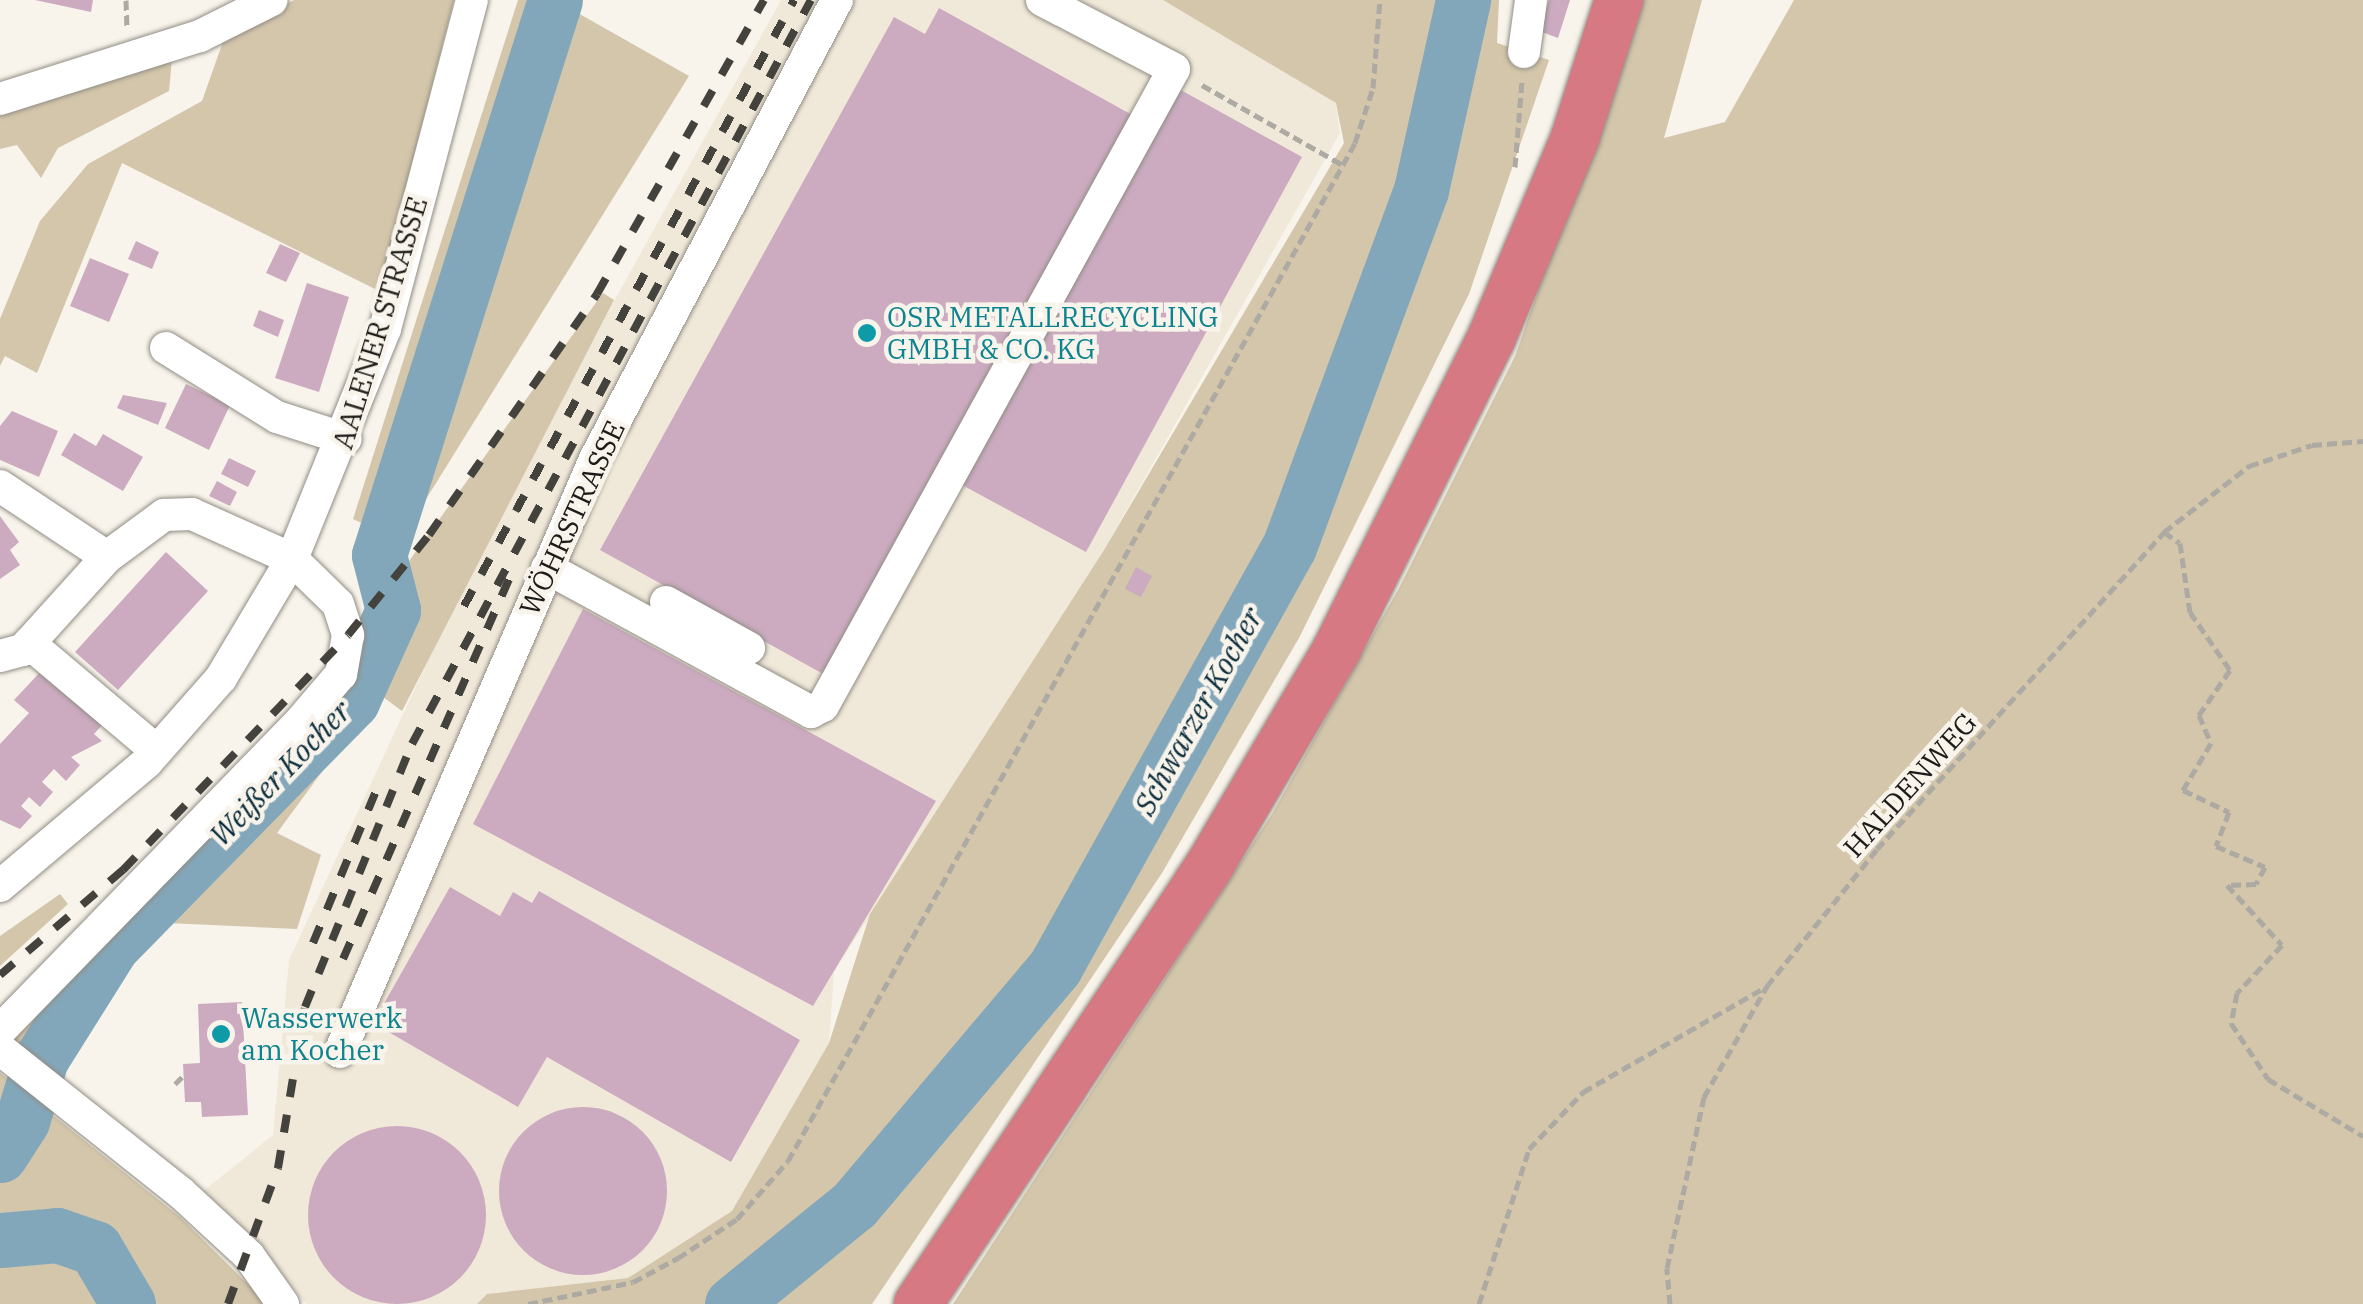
<!DOCTYPE html>
<meta charset="utf-8">
<style>
body{margin:0}
#map{position:relative;width:2363px;height:1304px;overflow:hidden;background:#f8f4eb;font-family:"IBM Plex Serif",serif}
div>[style]{position:absolute}
.built>*{inset:0;background:#f0e9d9}
.green>*{inset:0;background:#d3c6aa}
.river>*{height:55px;margin:-27.5px;padding:0 27.5px;transform-origin:27.5px;border-radius:27.5px;background:#83a7ba}
.building>*{inset:0;background:#ccabc0}
.round{border-radius:50%}
.path>*{height:5px;margin-top:-2.5px;transform-origin:0;background:repeating-linear-gradient(90deg,#adaaa3 0 10px,transparent 0 15px)}
.roads{filter:drop-shadow(0 0 2px #918d85) drop-shadow(0 0 2px #918d85)}
.minor>*{height:32px;margin:-16px;padding:0 16px;transform-origin:16px;border-radius:16px;background:#fff}
.highway>*{height:48px;margin:-24px;padding:0 24px;transform-origin:24px;border-radius:24px;background:#d67983}
.rail>*{height:8px;margin-top:-4px;transform-origin:0;background:repeating-linear-gradient(90deg,#44423d 0 18px,transparent 0 36px)}
.dots>*{width:28px;height:28px;translate:-50% -50%;box-sizing:border-box;border:5px solid #f8f4eb;border-radius:50%}
span{translate:-50% -50%;white-space:nowrap;text-align:center;line-height:1.15;-webkit-text-stroke:9px #f8f4eb;paint-order:stroke}
.culture-label{font-size:28px;color:#0d838f}
.left{translate:0 -50%;text-align:left}
.street-label{font-size:28px;color:#1d1b18}
.water-label{font-size:30px;color:#0c2e3d;font-style:italic}
</style>
<div id="map">
<div class="built">
<i style="clip-path:polygon(781px 0,1163px 0,1336px 103px,1340px 133px,1104px 550px,834px 972px,829px 1043px,732px 1211px,628px 1278px,488px 1294px,477px 1304px,306px 1304px,254px 1239px,201px 1193px,273px 1135px,289px 960px,495px 516px)"></i>
</div>
<div class="green">
<i style="clip-path:polygon(294px 0,454px 0,379px 291px,122px 163px,37px 373px,5px 356px,0 366px,0 319px,40px 221px,88px 164px,202px 101px,225px 36px)"></i>
<i style="clip-path:polygon(518px 0,555px 0,689px 76px,400px 541px,353px 519px)"></i>
<i style="clip-path:polygon(1163px 0,1499px 0,1497px 43px,1549px 60px,1469px 294px,1299px 638px,1162px 873px,872px 1304px,477px 1304px,487px 1294px,628px 1278px,732px 1211px,829px 1043px,870px 914px,1104px 550px,1344px 143px,1336px 103px)"></i>
<i style="clip-path:polygon(1640px 0,1702px 0,1664px 138px,1725px 122px,1794px 0,2363px 0,2363px 1304px,953px 1304px,1272px 814px,1399px 588px,1515px 356px)"></i>
<i style="clip-path:polygon(172px 58px,169px 91px,58px 148px,41px 178px,17px 145px,0 149px,0 114px)"></i>
<i style="clip-path:polygon(603px 293px,614px 300px,402px 711px,379px 694px,277px 833px,321px 855px,297px 929px,145px 922px,27px 1058px,1px 1033px,273px 774px,357px 633px)"></i>
<i style="clip-path:polygon(60px 894px,68px 904px,0 966px,0 936px)"></i>
<i style="clip-path:polygon(0 1073px,180px 1217px,268px 1304px,0 1304px)"></i>
</div>
<div class="river">
<i style="left:0;top:1155px;width:40px;rotate:-57.1deg"></i>
<i style="left:22px;top:1121px;width:65px;rotate:-73deg"></i>
<i style="left:41px;top:1059px;width:133px;rotate:-57.9deg"></i>
<i style="left:112px;top:946px;width:343px;rotate:-45.6deg"></i>
<i style="left:352px;top:701px;width:100px;rotate:-65.7deg"></i>
<i style="left:393px;top:610px;width:57px;rotate:-104.3deg"></i>
<i style="left:379px;top:555px;width:582px;rotate:-72.41deg"></i>
<i style="left:0;top:1240px;width:57px;rotate:-5deg"></i>
<i style="left:57px;top:1235px;width:40px;rotate:18.9deg"></i>
<i style="left:95px;top:1248px;width:65px;rotate:59.5deg"></i>
<i style="left:732px;top:1304px;width:157px;rotate:-39.1deg"></i>
<i style="left:854px;top:1205px;width:312px;rotate:-49.8deg"></i>
<i style="left:1055px;top:967px;width:481px;rotate:-60.9deg"></i>
<i style="left:1289px;top:547px;width:381px;rotate:-69.7deg"></i>
<i style="left:1421px;top:190px;width:195px;rotate:-77.5deg"></i>
</div>
<div class="building">
<i style="clip-path:polygon(35px 0,93px 0,91px 12px)"></i>
<i style="clip-path:polygon(1549px 0,1570px 0,1558px 38px,1539px 31px)"></i>
<i style="clip-path:polygon(939px 8px,1134px 116px,825px 675px,600px 550px,894px 17px,925px 34px)"></i>
<i style="clip-path:polygon(1179px 89px,1302px 157px,1086px 552px,962px 485px)"></i>
<i style="clip-path:polygon(136px 241px,159px 252px,152px 269px,128px 259px)"></i>
<i style="clip-path:polygon(280px 244px,300px 253px,286px 282px,266px 273px)"></i>
<i style="clip-path:polygon(90px 258px,129px 274px,109px 322px,70px 306px)"></i>
<i style="clip-path:polygon(307px 283px,349px 297px,319px 392px,275px 378px)"></i>
<i style="clip-path:polygon(259px 310px,284px 320px,278px 337px,253px 326px)"></i>
<i style="clip-path:polygon(186px 384px,230px 405px,209px 450px,165px 428px)"></i>
<i style="clip-path:polygon(123px 395px,167px 403px,158px 425px,117px 408px)"></i>
<i style="clip-path:polygon(12px 411px,58px 431px,39px 477px,0 460px,0 426px)"></i>
<i style="clip-path:polygon(74px 433px,96px 446px,103px 434px,143px 457px,123px 491px,61px 455px)"></i>
<i style="clip-path:polygon(229px 458px,256px 471px,248px 487px,221px 474px)"></i>
<i style="clip-path:polygon(217px 481px,237px 492px,230px 506px,209px 496px)"></i>
<i style="clip-path:polygon(0 516px,19px 542px,10px 550px,20px 565px,0 579px)"></i>
<i style="clip-path:polygon(166px 552px,208px 591px,118px 690px,75px 652px)"></i>
<i style="clip-path:polygon(1136px 567px,1152px 576px,1141px 597px,1125px 589px)"></i>
<i style="clip-path:polygon(583px 609px,936px 801px,813px 1006px,473px 824px)"></i>
<i style="clip-path:polygon(43px 669px,103px 724px,94px 734px,102px 741px,71px 757px,80px 765px,66px 781px,54px 769px,42px 782px,53px 792px,40px 807px,29px 797px,21px 806px,32px 816px,20px 829px,0 820px,0 744px,29px 713px,14px 700px)"></i>
<i style="clip-path:polygon(450px 887px,500px 916px,513px 892px,532px 903px,539px 891px,800px 1040px,731px 1162px,547px 1057px,518px 1107px,373px 1023px)"></i>
<i style="clip-path:polygon(242px 1002px,248px 1115px,202px 1117px,201px 1102px,185px 1102px,183px 1064px,200px 1063px,198px 1004px)"></i>
<i class="round" style="left:499px;top:1107px;width:168px;height:168px"></i>
<i class="round" style="left:308px;top:1126px;width:178px;height:178px"></i>
</div>
<div class="path">
<i style="left:126px;top:0;width:27px;rotate:88deg"></i>
<i style="left:1202px;top:85px;width:162px;rotate:29.6deg"></i>
<i style="left:1515px;top:167px;width:87px;rotate:-85.4deg"></i>
<i style="left:2164px;top:532px;width:19px;rotate:35deg"></i>
<i style="left:2180px;top:543px;width:70px;rotate:81.8deg"></i>
<i style="left:2190px;top:612px;width:70px;rotate:55.4deg"></i>
<i style="left:2230px;top:670px;width:55px;rotate:124.6deg"></i>
<i style="left:2199px;top:715px;width:30px;rotate:67deg"></i>
<i style="left:2211px;top:743px;width:55px;rotate:120.8deg"></i>
<i style="left:2183px;top:790px;width:51px;rotate:25.6deg"></i>
<i style="left:2229px;top:812px;width:36px;rotate:111deg"></i>
<i style="left:2216px;top:846px;width:53px;rotate:23.2deg"></i>
<i style="left:2265px;top:867px;width:19px;rotate:118deg"></i>
<i style="left:2256px;top:884px;width:29px;rotate:178deg"></i>
<i style="left:2227px;top:885px;width:81px;rotate:47.5deg"></i>
<i style="left:2282px;top:945px;width:66px;rotate:133.2deg"></i>
<i style="left:2237px;top:993px;width:31px;rotate:101deg"></i>
<i style="left:2231px;top:1023px;width:67px;rotate:56.5deg"></i>
<i style="left:2268px;top:1079px;width:111px;rotate:31deg"></i>
<i style="left:175px;top:1084px;width:13px;rotate:-45deg"></i>
<i style="left:528px;top:1304px;width:107px;rotate:-11.8deg"></i>
<i style="left:633px;top:1282px;width:51px;rotate:-28.1deg"></i>
<i style="left:678px;top:1258px;width:71px;rotate:-33.5deg"></i>
<i style="left:737px;top:1219px;width:77px;rotate:-48.7deg"></i>
<i style="left:788px;top:1161px;width:1165px;rotate:-60.88deg"></i>
<i style="left:1355px;top:143px;width:58px;rotate:-71.9deg"></i>
<i style="left:1373px;top:88px;width:88px;rotate:-85.5deg"></i>
<i style="left:1479px;top:1304px;width:163px;rotate:-72.1deg"></i>
<i style="left:1529px;top:1149px;width:79px;rotate:-46.5deg"></i>
<i style="left:1583px;top:1092px;width:209px;rotate:-29.9deg"></i>
<i style="left:1670px;top:1304px;width:36px;rotate:-95deg"></i>
<i style="left:1667px;top:1268px;width:175px;rotate:-77.8deg"></i>
<i style="left:1704px;top:1097px;width:128px;rotate:-60.4deg"></i>
<i style="left:1767px;top:986px;width:176px;rotate:-51.2deg"></i>
<i style="left:1877px;top:849px;width:428px;rotate:-47.8deg"></i>
<i style="left:2164px;top:532px;width:108px;rotate:-37.8deg"></i>
<i style="left:2249px;top:466px;width:66px;rotate:-18.4deg"></i>
<i style="left:2312px;top:445px;width:51px;rotate:-4.5deg"></i>
</div>
<div class="roads">
<div class="minor">
<i style="left:1524px;top:52px;width:52px;rotate:-82.3deg"></i>
<i style="left:0;top:99px;width:210px;rotate:-17.5deg"></i>
<i style="left:200px;top:36px;width:80px;rotate:-26.6deg"></i>
<i style="left:166px;top:348px;width:131px;rotate:31.9deg"></i>
<i style="left:277px;top:417px;width:72px;rotate:17.7deg"></i>
<i style="left:0;top:486px;width:128px;rotate:33.6deg"></i>
<i style="left:547px;top:568px;width:301px;rotate:28.6deg"></i>
<i style="left:811px;top:712px;width:13px;rotate:-27deg"></i>
<i style="left:823px;top:706px;width:727px;rotate:-61.14deg"></i>
<i style="left:1174px;top:69px;width:149px;rotate:-152.4deg"></i>
<i style="left:666px;top:602px;width:95px;rotate:29deg"></i>
<i style="left:29px;top:643px;width:167px;rotate:40.2deg"></i>
<i style="left:0;top:656px;width:24px;rotate:-15deg"></i>
<i style="left:23px;top:650px;width:125px;rotate:-47.9deg"></i>
<i style="left:107px;top:557px;width:71px;rotate:-36.4deg"></i>
<i style="left:164px;top:515px;width:28px;rotate:-2deg"></i>
<i style="left:192px;top:514px;width:110px;rotate:24.2deg"></i>
<i style="left:292px;top:559px;width:64px;rotate:44.4deg"></i>
<i style="left:338px;top:604px;width:33px;rotate:72deg"></i>
<i style="left:348px;top:635px;width:40px;rotate:100deg"></i>
<i style="left:341px;top:674px;width:65px;rotate:130.6deg"></i>
<i style="left:299px;top:723px;width:429px;rotate:134.2deg"></i>
<i style="left:0;top:886px;width:192px;rotate:-40.1deg"></i>
<i style="left:147px;top:762px;width:112px;rotate:-48.6deg"></i>
<i style="left:221px;top:678px;width:139px;rotate:-59.2deg"></i>
<i style="left:292px;top:559px;width:248px;rotate:-68deg"></i>
<i style="left:385px;top:329px;width:340px;rotate:-75.2deg"></i>
<i style="left:0;top:1049px;width:230px;rotate:38.5deg"></i>
<i style="left:180px;top:1192px;width:94px;rotate:42.8deg"></i>
<i style="left:249px;top:1256px;width:59px;rotate:54.7deg"></i>
<i style="left:340px;top:1052px;width:646px;rotate:-66.73deg"></i>
<i style="left:595px;top:459px;width:519px;rotate:-62.2deg"></i>
</div>
<div class="highway">
<i style="left:918px;top:1304px;width:527px;rotate:-56.37deg"></i>
<i style="left:1210px;top:865px;width:251px;rotate:-59.5deg"></i>
<i style="left:1337px;top:649px;width:346px;rotate:-63.6deg"></i>
<i style="left:1491px;top:339px;width:218px;rotate:-67.3deg"></i>
<i style="left:1575px;top:138px;width:145px;rotate:-72.3deg"></i>
</div>
</div>
<div class="rail">
<i style="left:464px;top:606px;width:690px;rotate:-61.43deg"></i>
<i style="left:313px;top:943px;width:170px;rotate:-67.5deg"></i>
<i style="left:343px;top:959px;width:425px;rotate:-66.4deg"></i>
<i style="left:0;top:975px;width:162px;rotate:-40.5deg"></i>
<i style="left:123px;top:870px;width:325px;rotate:-46.2deg"></i>
<i style="left:348px;top:635px;width:129px;rotate:-51deg"></i>
<i style="left:429px;top:535px;width:294px;rotate:-55.1deg"></i>
<i style="left:597px;top:294px;width:338px;rotate:-60.4deg"></i>
<i style="left:228px;top:1304px;width:145px;rotate:-69.8deg"></i>
<i style="left:278px;top:1168px;width:163px;rotate:-80.5deg"></i>
<i style="left:305px;top:1007px;width:284px;rotate:-67.9deg"></i>
<i style="left:412px;top:744px;width:844px;rotate:-61.8deg"></i>
</div>
<div class="dots">
<i style="left:867px;top:333px;background:#0f9aa8"></i>
<i style="left:221px;top:1034px;background:#0f9aa8"></i>
</div>
<div class="culture-label">
<span class="left" style="left:887px;top:333px">OSR METALLRECYCLING<br>GMBH &amp; CO. KG</span>
<span class="left" style="left:241px;top:1034px">Wasserwerk<br>am Kocher</span>
</div>
<div class="street-label">
<span style="left:380px;top:323px;rotate:-73deg">AALENER STRASSE</span>
<span style="left:572px;top:518px;rotate:-65deg">WÖHRSTRASSE</span>
<span style="left:1910px;top:785px;rotate:-48deg">HALDENWEG</span>
</div>
<div class="water-label">
<span style="left:1198px;top:711px;rotate:-61deg">Schwarzer Kocher</span>
<span style="left:280px;top:773px;rotate:-46deg">Weißer Kocher</span>
</div>
</div>
